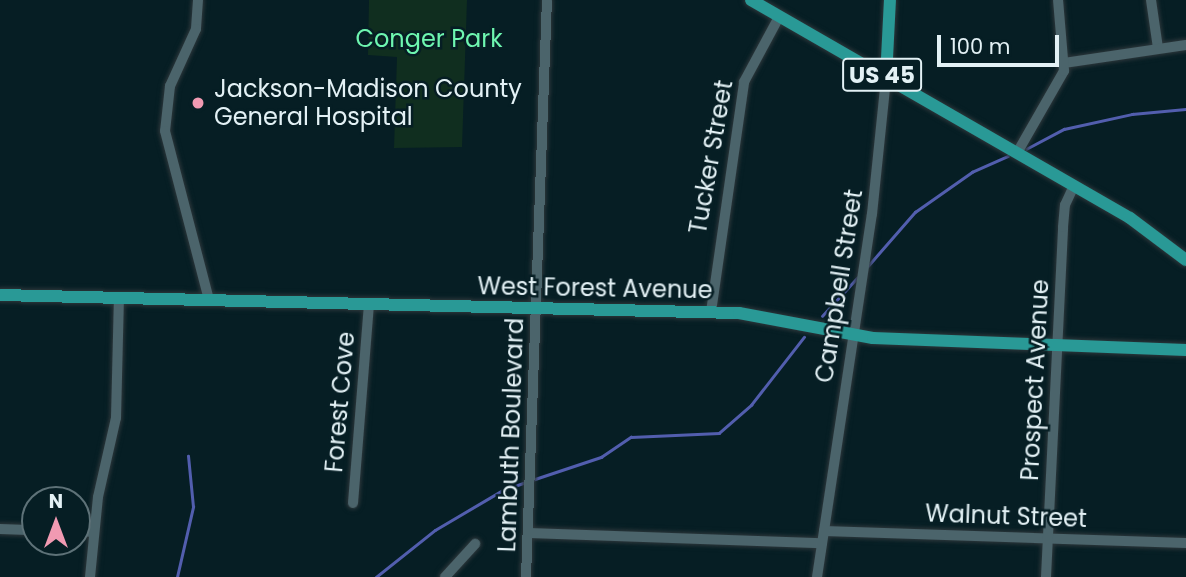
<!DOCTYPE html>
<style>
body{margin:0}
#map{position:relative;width:1186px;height:577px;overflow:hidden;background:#061e24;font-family:Poppins,sans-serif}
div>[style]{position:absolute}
.green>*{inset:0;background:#102e1f}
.stream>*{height:2.5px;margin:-1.25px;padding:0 1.25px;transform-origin:1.25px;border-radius:1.25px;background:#525eae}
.roads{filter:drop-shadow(0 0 2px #2d373b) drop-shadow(0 0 2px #2d373b)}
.minor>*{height:10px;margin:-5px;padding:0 5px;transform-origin:5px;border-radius:5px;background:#4b646b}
.major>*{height:12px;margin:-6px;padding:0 6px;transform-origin:6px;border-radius:6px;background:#299996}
.dots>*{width:19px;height:19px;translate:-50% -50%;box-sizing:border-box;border:4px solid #061e24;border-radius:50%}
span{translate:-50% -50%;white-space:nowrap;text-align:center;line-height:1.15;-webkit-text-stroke:5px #061e24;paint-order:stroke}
.shield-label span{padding:2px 5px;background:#061e24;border:2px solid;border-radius:5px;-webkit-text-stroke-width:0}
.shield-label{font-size:23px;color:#e3f1f5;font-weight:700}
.park-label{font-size:24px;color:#6ef6b0}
.poi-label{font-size:24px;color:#e3f1f5}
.left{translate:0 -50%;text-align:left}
.street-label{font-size:24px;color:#e3f1f5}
.north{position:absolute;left:21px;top:486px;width:70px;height:70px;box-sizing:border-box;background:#061e24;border:2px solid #5e7278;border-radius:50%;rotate:0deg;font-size:19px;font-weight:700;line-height:28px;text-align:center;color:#e3f1f5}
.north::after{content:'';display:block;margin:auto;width:24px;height:32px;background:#f19ab2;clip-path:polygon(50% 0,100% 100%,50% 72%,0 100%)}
.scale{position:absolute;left:937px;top:35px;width:122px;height:32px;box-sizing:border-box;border:4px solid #e3f1f5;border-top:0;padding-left:9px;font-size:21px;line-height:24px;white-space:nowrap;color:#e3f1f5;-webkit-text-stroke:5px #061e24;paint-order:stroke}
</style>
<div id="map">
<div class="green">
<i style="clip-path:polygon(369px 0,467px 0,462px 147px,394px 148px,397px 57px,368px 55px)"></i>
</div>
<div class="stream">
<i style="left:1026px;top:149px;width:43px;rotate:-27.8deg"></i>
<i style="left:1064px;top:129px;width:70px;rotate:-12.4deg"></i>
<i style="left:1132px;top:114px;width:54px;rotate:-5.3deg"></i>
<i style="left:867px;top:267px;width:73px;rotate:-48.9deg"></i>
<i style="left:915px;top:212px;width:70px;rotate:-35.1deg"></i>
<i style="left:972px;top:172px;width:39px;rotate:-24deg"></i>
<i style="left:822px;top:316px;width:53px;rotate:-47.3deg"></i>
<i style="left:532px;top:480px;width:73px;rotate:-18.4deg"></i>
<i style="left:601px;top:457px;width:36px;rotate:-34deg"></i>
<i style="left:631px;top:437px;width:88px;rotate:-2.6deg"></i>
<i style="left:719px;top:433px;width:43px;rotate:-41.2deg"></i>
<i style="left:751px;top:405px;width:86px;rotate:-52.1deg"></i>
<i style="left:177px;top:577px;width:72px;rotate:-77.1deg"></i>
<i style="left:193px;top:507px;width:51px;rotate:-95.6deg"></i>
<i style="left:376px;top:577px;width:75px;rotate:-38.5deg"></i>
<i style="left:435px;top:530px;width:79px;rotate:-30.5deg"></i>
<i style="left:503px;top:490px;width:24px;rotate:-19deg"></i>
</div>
<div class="roads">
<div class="minor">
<i style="left:198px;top:0;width:29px;rotate:94deg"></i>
<i style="left:196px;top:29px;width:63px;rotate:114.5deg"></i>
<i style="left:170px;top:86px;width:45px;rotate:96.3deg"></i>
<i style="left:165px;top:131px;width:175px;rotate:75.4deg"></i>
<i style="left:1151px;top:0;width:49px;rotate:81.7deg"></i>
<i style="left:1064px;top:63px;width:123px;rotate:-8.4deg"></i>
<i style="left:1017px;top:153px;width:95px;rotate:-60.2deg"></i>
<i style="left:1064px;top:71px;width:71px;rotate:-94.8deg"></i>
<i style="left:711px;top:312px;width:232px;rotate:-81.8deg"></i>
<i style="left:744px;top:82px;width:74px;rotate:-61.7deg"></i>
<i style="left:353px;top:503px;width:200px;rotate:-85.4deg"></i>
<i style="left:0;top:529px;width:35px;rotate:2deg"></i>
<i style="left:77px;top:531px;width:17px;rotate:3deg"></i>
<i style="left:824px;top:531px;width:362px;rotate:1.9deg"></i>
<i style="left:529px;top:533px;width:293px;rotate:2deg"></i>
<i style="left:90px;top:577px;width:80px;rotate:-84.3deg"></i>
<i style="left:98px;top:497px;width:81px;rotate:-77.2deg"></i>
<i style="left:116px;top:418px;width:120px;rotate:-88.6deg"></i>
<i style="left:445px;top:577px;width:45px;rotate:-47.7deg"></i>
<i style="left:526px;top:577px;width:577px;rotate:-87.92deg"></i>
<i style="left:817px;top:577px;width:367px;rotate:-81.4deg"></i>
<i style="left:872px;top:214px;width:137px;rotate:-84.1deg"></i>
<i style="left:1046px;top:577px;width:350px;rotate:-87.2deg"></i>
<i style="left:1063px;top:227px;width:22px;rotate:-85deg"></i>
<i style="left:1065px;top:205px;width:21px;rotate:-65deg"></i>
</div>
<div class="major">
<i style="left:751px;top:0;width:437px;rotate:29.9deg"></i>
<i style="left:1130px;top:218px;width:70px;rotate:36.9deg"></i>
<i style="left:886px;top:78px;width:78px;rotate:-87.1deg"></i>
<i style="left:0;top:295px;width:739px;rotate:1.4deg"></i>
<i style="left:739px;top:313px;width:136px;rotate:10.6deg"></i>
<i style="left:873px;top:338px;width:313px;rotate:2.2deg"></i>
</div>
</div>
<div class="dots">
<i style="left:198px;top:103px;background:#f19ab2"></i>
</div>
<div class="shield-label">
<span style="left:882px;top:75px">US 45</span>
</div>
<div class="park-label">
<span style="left:429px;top:39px">Conger Park</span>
</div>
<div class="poi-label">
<span class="left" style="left:214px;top:103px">Jackson-Madison County<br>General Hospital</span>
</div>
<div class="street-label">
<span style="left:711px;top:157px;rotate:-80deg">Tucker Street</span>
<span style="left:839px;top:286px;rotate:-81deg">Campbell Street</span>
<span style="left:595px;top:288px;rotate:1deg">West Forest Avenue</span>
<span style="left:1035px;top:380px;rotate:-87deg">Prospect Avenue</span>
<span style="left:340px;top:402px;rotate:-85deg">Forest Cove</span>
<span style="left:511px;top:435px;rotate:-88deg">Lambuth Boulevard</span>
<span style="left:1006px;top:516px;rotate:2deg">Walnut Street</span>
</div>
<div class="north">N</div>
<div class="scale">100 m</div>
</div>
